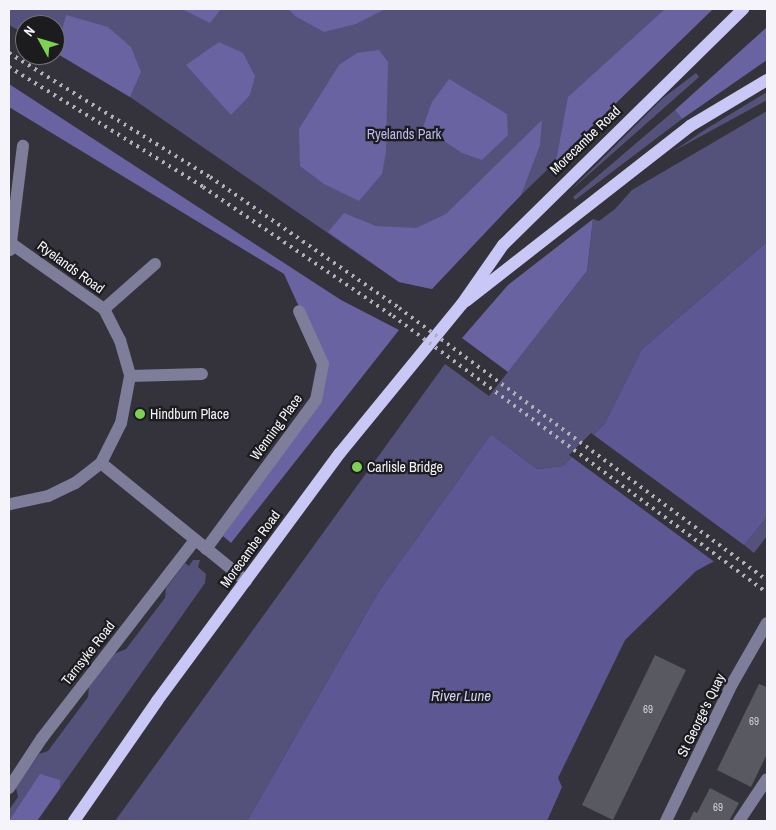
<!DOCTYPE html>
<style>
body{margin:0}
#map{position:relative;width:776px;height:830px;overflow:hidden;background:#34333c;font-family:"Archivo Narrow",sans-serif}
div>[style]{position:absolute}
.green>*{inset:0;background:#54517b}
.forest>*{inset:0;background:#6963a1}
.water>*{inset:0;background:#5d5894}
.pier>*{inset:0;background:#34333c}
.building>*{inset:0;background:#595962}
.minor>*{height:12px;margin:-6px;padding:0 6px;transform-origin:6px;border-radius:6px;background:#7e7d9a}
.major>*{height:12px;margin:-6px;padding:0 6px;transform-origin:6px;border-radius:6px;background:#c9c7f6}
.rail>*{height:4px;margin-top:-2px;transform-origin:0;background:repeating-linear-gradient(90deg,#b1b0b7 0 2.5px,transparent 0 7.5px)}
.dots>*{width:14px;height:14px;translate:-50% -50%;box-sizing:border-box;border:2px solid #1c1c1f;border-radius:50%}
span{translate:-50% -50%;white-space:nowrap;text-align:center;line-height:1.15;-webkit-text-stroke:4.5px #1c1c1f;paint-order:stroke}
.number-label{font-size:11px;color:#cdcdd4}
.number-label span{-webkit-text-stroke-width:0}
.park-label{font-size:14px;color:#bdbaf0}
.street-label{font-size:14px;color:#f4f4fa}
.poi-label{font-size:14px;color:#f4f4fa}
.left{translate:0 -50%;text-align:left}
.water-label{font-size:15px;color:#d1d0f5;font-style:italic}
.frame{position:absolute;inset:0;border:10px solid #f4f4fa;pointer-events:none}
.north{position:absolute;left:15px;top:15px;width:50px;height:50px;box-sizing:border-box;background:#1c1c1f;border:1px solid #727277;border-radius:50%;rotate:309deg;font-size:14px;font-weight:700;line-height:20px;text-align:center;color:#f4f4fa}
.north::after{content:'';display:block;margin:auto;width:18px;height:22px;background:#7ed153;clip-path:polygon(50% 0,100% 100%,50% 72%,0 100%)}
</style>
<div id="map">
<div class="green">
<i style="clip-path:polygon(9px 9px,713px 9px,487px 228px,432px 289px,399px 282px,130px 97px,55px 52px,55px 25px,25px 25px,25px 34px,9px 25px)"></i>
<i style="clip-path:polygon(696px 73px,699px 77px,570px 191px,663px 98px)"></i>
<i style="clip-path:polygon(767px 92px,767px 100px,672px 152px,706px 129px)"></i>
<i style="clip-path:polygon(675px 110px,682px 119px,575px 200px,573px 197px)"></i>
<i style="clip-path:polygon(767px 111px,767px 242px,642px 349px,605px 423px,563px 466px,537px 469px,491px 434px,379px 591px,247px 821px,115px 821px,445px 364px,489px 396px,587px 271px,593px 219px,599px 221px,615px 209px,632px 190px)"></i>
<i style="clip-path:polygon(767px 517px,767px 536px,754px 553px,744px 545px)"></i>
<i style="clip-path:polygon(193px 560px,200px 560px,198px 567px,206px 574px,205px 583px,37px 821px,9px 821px,9px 810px,18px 797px,16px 788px,39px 754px,48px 751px,88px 697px,89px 685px,114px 654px,126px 649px,165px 598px,166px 588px,185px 563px,189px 566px)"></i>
</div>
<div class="forest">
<i style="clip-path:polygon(182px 9px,221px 9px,210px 23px)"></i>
<i style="clip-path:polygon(289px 9px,385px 9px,356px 24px,324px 32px,295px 16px)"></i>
<i style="clip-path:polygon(665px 9px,713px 9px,556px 161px,568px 97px)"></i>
<i style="clip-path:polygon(66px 15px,108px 27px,131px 47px,141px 72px,130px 97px,56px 53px)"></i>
<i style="clip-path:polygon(767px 27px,767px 60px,682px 119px,675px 110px)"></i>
<i style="clip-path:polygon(219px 42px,243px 53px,255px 76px,250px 95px,231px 115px,186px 65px)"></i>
<i style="clip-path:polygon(379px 50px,388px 62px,386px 152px,382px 174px,359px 201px,324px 184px,300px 166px,299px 129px,339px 65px,357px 53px)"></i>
<i style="clip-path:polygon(449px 79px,507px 114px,508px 135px,482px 160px,462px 153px,423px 127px,432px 102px)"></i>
<i style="clip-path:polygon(9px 84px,341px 300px,399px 330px,231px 543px,223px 536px,322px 398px,326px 366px,284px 274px,9px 107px)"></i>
<i style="clip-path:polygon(542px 120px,540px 145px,521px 195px,432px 289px,399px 282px,328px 232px,344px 213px,376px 226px,416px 228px,446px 214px)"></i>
<i style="clip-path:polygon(593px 219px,587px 271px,508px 372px,462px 338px,508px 285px)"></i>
<i style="clip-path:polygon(40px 774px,60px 780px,60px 788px,37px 821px,9px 821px)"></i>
</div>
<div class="water">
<i style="clip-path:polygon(767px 242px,767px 517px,744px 545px,696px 571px,625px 640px,558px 778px,562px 787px,547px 821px,247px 821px,379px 591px,491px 434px,537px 469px,563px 466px,605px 423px,642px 349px)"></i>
</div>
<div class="pier">
<i style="clip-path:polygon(591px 433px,744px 545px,746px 547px,716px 563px,569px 455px)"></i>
</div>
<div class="building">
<i style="clip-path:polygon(655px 655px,686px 670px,613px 820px,582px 805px)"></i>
<i style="clip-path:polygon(759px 684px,767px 687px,767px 754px,751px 787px,717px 770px)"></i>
<i style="clip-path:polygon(710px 788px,739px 803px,729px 821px,689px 821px,694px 811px,697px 813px)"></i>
</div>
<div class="minor">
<i style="left:9px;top:242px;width:116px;rotate:35.2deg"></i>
<i style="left:104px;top:309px;width:35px;rotate:63deg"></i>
<i style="left:120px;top:340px;width:37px;rotate:74deg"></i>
<i style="left:130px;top:376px;width:48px;rotate:100.8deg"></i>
<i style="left:121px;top:423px;width:45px;rotate:116.6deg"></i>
<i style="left:101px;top:463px;width:33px;rotate:142deg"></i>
<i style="left:75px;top:483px;width:30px;rotate:154deg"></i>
<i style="left:48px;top:496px;width:40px;rotate:168deg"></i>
<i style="left:10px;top:250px;width:105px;rotate:-82.9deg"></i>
<i style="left:104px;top:309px;width:68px;rotate:-41.4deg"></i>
<i style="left:130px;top:376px;width:72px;rotate:-1.6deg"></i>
<i style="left:101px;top:463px;width:187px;rotate:39.1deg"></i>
<i style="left:206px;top:549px;width:185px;rotate:-53.6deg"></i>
<i style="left:316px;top:400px;width:37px;rotate:-79deg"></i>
<i style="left:323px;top:364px;width:58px;rotate:-114.4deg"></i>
<i style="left:9px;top:788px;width:60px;rotate:-56.6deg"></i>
<i style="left:42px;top:738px;width:250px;rotate:-52.3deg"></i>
<i style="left:666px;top:821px;width:152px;rotate:-64.3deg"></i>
<i style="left:732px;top:684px;width:70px;rotate:-60.2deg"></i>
<i style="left:739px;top:821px;width:50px;rotate:-56.3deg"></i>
</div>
<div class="major">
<i style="left:466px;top:301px;width:284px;rotate:-38deg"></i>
<i style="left:690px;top:126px;width:90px;rotate:-30.9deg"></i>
<i style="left:74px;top:821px;width:146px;rotate:-55.3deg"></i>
<i style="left:157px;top:701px;width:308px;rotate:-53.6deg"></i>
<i style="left:340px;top:453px;width:193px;rotate:-50.7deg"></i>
<i style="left:462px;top:304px;width:72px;rotate:-55.2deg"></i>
<i style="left:503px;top:245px;width:337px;rotate:-44.5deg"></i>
</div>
<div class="rail">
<i style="left:9px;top:53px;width:236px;rotate:31.7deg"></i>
<i style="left:210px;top:177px;width:230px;rotate:34.7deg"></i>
<i style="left:399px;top:308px;width:458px;rotate:36.5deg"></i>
<i style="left:9px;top:67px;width:228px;rotate:31.7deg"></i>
<i style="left:203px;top:187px;width:230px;rotate:34.2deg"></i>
<i style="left:393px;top:316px;width:465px;rotate:36.5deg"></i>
</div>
<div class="dots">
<i style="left:140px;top:414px;background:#7ed153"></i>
<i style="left:357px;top:467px;background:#7ed153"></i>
</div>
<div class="number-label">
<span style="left:648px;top:709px">69</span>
<span style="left:754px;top:721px">69</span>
<span style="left:718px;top:807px">69</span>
</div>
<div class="park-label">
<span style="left:404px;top:134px">Ryelands Park</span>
</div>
<div class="street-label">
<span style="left:585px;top:140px;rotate:-44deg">Morecambe Road</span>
<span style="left:71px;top:267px;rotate:36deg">Ryelands Road</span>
<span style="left:276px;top:427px;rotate:-54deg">Wenning Place</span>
<span style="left:250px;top:549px;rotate:-54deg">Morecambe Road</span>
<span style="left:88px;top:653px;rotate:-52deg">Tarnsyke Road</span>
<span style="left:701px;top:715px;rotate:-64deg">St George's Quay</span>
</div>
<div class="poi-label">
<span class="left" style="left:150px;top:414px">Hindburn Place</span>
<span class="left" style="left:367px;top:467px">Carlisle Bridge</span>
</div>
<div class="water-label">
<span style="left:461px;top:696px">River Lune</span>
</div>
<div class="frame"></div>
<div class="north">N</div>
</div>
